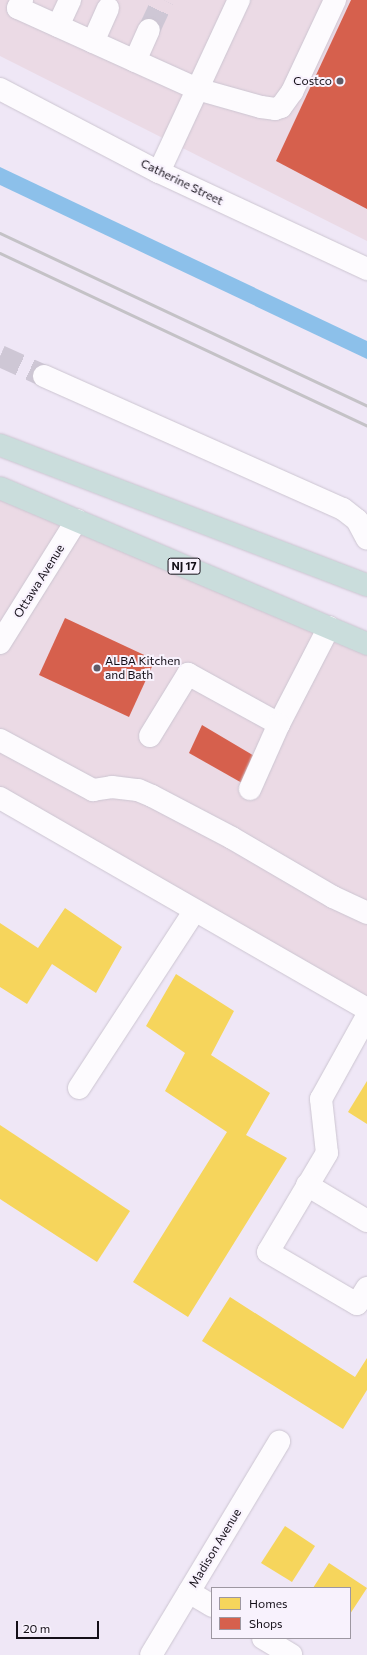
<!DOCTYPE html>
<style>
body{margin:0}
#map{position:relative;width:367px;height:1655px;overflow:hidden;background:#efe7f6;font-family:Commissioner,sans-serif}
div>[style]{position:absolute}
.commercial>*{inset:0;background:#ebdae5}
.water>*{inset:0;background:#8cc0ea}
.homes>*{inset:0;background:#f6d55c}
.shops>*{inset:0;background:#d6604d}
.minor-tunnel>*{height:22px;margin-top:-11px;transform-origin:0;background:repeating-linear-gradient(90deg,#cec7d5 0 22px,transparent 0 33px)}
.roads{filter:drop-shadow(0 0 1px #ccc5d1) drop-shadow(0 0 1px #ccc5d1)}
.minor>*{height:22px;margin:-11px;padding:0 11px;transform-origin:11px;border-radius:11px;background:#fdfbfe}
.highway>*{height:22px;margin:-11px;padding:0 11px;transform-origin:11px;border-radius:11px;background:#cadddc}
.rail>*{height:3px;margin:-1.5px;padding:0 1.5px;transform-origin:1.5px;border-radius:1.5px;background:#c4c2c6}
.dots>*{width:11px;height:11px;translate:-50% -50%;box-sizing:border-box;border:2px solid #f8f2fd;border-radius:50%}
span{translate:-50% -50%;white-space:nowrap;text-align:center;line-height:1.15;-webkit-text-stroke:4px #f8f2fd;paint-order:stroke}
.shield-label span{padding:1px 3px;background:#f8f2fd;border:1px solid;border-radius:3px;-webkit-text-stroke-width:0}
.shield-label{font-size:11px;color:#140f18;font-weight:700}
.poi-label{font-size:12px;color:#140f18}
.right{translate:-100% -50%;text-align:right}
.left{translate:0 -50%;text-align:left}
.street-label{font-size:12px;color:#140f18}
.legend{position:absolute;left:211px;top:1587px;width:140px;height:52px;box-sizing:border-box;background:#f8f2fd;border:1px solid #9d97a1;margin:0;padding:5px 7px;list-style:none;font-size:12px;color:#140f18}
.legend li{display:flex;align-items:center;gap:8px;height:20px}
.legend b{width:20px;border:1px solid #9d97a1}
.scale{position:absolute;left:16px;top:1621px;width:83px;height:18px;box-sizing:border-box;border:2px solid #140f18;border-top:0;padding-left:5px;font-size:12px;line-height:14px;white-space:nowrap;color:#140f18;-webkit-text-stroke:3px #f8f2fd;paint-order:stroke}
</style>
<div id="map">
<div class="commercial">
<i style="clip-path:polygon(0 0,367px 0,367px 241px,0 56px)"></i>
<i style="clip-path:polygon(0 498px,367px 650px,367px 1009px,0 798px)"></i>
</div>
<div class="water">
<i style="clip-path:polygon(0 167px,367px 341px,367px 359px,0 185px)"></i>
</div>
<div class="homes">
<i style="clip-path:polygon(65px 908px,122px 947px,96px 993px,52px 964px,27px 1004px,0 987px,0 923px,38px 948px)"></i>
<i style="clip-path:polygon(176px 974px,234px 1011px,211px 1055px,270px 1093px,246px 1135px,287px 1158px,188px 1317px,133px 1282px,227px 1132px,165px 1091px,185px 1053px,146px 1026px)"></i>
<i style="clip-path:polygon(367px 1081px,367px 1124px,348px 1112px)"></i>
<i style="clip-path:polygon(0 1125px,130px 1211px,97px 1262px,0 1199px)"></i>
<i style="clip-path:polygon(230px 1297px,355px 1377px,367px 1358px,367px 1390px,343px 1429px,202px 1341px)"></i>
<i style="clip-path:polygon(285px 1526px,315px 1546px,292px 1582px,261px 1563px)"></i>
<i style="clip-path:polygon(329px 1563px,367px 1588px,350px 1614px,350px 1588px,313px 1588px)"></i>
</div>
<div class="shops">
<i style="clip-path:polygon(351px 0,367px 0,367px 209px,276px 161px)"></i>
<i style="clip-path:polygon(65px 618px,155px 660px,129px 717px,39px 675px)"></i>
<i style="clip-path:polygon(202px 725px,256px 757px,242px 783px,189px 753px)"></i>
</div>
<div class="minor-tunnel">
<i style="left:149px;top:30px;width:33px;rotate:-65deg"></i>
<i style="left:0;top:356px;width:48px;rotate:24.4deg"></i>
</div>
<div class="roads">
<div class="minor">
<i style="left:22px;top:0;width:9px;rotate:117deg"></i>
<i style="left:18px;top:8px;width:196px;rotate:24.3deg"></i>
<i style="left:197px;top:89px;width:66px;rotate:15.7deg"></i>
<i style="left:261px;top:107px;width:14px;rotate:8deg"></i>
<i style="left:275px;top:109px;width:6px;rotate:-18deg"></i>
<i style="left:281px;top:107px;width:19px;rotate:-54deg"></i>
<i style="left:292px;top:92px;width:102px;rotate:-64.9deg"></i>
<i style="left:58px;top:26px;width:29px;rotate:-65deg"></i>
<i style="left:93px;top:42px;width:37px;rotate:-66deg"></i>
<i style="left:135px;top:61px;width:34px;rotate:-66deg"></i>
<i style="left:0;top:89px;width:179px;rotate:27.6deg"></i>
<i style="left:159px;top:172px;width:230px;rotate:25deg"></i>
<i style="left:159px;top:172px;width:190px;rotate:-65.1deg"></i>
<i style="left:44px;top:376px;width:327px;rotate:24deg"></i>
<i style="left:343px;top:509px;width:18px;rotate:38deg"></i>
<i style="left:357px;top:520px;width:21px;rotate:62deg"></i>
<i style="left:0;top:643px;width:145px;rotate:-58deg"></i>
<i style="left:150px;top:736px;width:73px;rotate:-58.5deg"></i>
<i style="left:188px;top:674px;width:104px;rotate:28.8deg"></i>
<i style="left:279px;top:724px;width:109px;rotate:-62.7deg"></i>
<i style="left:0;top:740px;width:106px;rotate:28.3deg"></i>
<i style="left:93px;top:790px;width:19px;rotate:-9deg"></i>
<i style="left:112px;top:787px;width:26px;rotate:7deg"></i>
<i style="left:138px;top:790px;width:15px;rotate:23deg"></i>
<i style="left:152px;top:796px;width:90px;rotate:27.7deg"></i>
<i style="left:232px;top:838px;width:117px;rotate:30.3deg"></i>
<i style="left:333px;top:897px;width:38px;rotate:25deg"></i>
<i style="left:250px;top:789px;width:71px;rotate:-66deg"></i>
<i style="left:0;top:798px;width:423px;rotate:29.9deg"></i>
<i style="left:367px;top:1016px;width:95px;rotate:119deg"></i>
<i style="left:321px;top:1099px;width:54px;rotate:83.7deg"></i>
<i style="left:327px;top:1153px;width:115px;rotate:120.8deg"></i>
<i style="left:268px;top:1252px;width:103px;rotate:30.3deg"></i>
<i style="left:357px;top:1304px;width:19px;rotate:-58deg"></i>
<i style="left:79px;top:1088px;width:212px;rotate:-56.9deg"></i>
<i style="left:307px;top:1185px;width:70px;rotate:31deg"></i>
<i style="left:189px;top:1592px;width:27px;rotate:31deg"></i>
<i style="left:263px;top:1638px;width:33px;rotate:31deg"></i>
<i style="left:151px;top:1655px;width:249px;rotate:-59deg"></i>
</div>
<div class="highway">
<i style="left:0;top:445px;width:393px;rotate:20.9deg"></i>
<i style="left:0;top:488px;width:399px;rotate:23deg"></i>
</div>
</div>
<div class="rail">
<i style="left:0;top:233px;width:406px;rotate:25.2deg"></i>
<i style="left:0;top:253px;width:406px;rotate:25.2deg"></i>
</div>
<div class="dots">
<i style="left:340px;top:81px;background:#615b66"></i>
<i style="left:97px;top:668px;background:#615b66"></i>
</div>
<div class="shield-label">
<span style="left:184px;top:566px">NJ 17</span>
</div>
<div class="poi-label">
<span class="right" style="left:332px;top:81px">Costco</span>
<span class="left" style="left:105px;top:668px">ALBA Kitchen<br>and Bath</span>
</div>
<div class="street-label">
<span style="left:182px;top:182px;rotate:26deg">Catherine Street</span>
<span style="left:39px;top:581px;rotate:-58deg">Ottawa Avenue</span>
<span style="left:215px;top:1548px;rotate:-59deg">Madison Avenue</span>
</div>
<ul class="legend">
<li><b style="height:11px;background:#f6d55c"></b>Homes</li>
<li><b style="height:11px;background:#d6604d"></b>Shops</li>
</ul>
<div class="scale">20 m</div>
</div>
